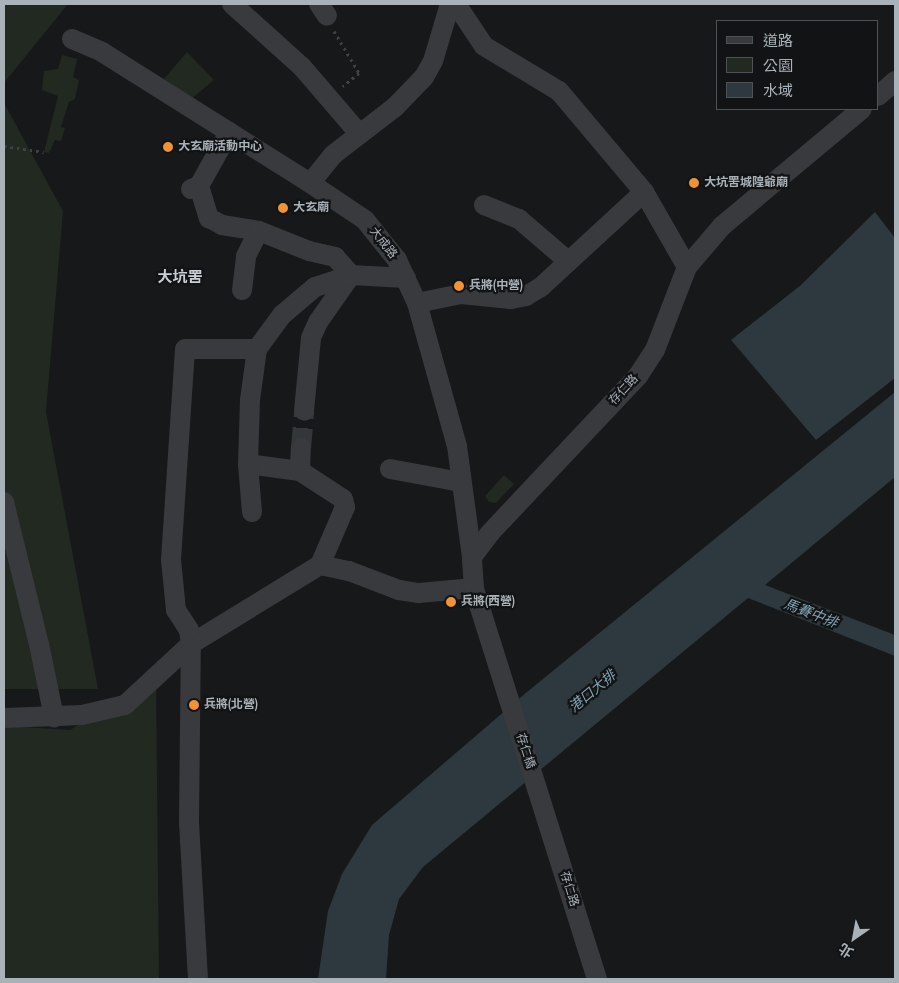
<!DOCTYPE html>
<meta charset="utf-8">
<style>
body{margin:0}
#map{position:relative;width:899px;height:983px;overflow:hidden;background:#171819;font-family:"Asap Condensed","Noto Sans TC",sans-serif}
div>[style]{position:absolute}
.green>*{inset:0;background:#212921}
.water>*{inset:0;background:#2d393e}
.minor-tunnel>*{height:20px;margin-top:-10px;transform-origin:0;background:repeating-linear-gradient(90deg,#343739 0 20px,transparent 0 30px)}
.path>*{height:3px;margin-top:-1.5px;transform-origin:0;background:repeating-linear-gradient(90deg,#3e4145 0 2.5px,transparent 0 6.5px)}
.minor>*{height:20px;margin:-10px;padding:0 10px;transform-origin:10px;border-radius:10px;background:#383a3e}
.dots>*{width:14px;height:14px;translate:-50% -50%;box-sizing:border-box;border:2px solid #121314;border-radius:50%}
span{translate:-50% -50%;white-space:nowrap;text-align:center;line-height:1.15;-webkit-text-stroke:4.5px #121314;paint-order:stroke}
.poi-label{font-size:12px;color:#a9b1b9;font-weight:700}
.left{translate:0 -50%;text-align:left}
.street-label{font-size:12px;color:#a9b1b9}
.water-label{font-size:14px;color:#81a5b4;font-style:italic}
.quarter-label{font-size:15px;color:#cacfd5;font-weight:700}
.frame{position:absolute;inset:0;border:5px solid #a9b1b9;pointer-events:none}
.legend{position:absolute;left:716px;top:20px;width:162px;height:90px;box-sizing:border-box;background:#121314;border:1px solid #4e5256;margin:0;padding:6px 9px;list-style:none;font-size:15px;color:#a9b1b9}
.legend li{display:flex;align-items:center;gap:10px;height:25px}
.legend b{width:25px;border:1px solid #4e5256}
.north{position:absolute;left:829px;top:913px;width:50px;height:50px;-webkit-text-stroke:4px #121314;paint-order:stroke;rotate:213deg;font-size:14px;font-weight:700;line-height:20px;text-align:center;color:#a9b1b9}
.north::after{content:'';display:block;margin:auto;width:18px;height:22px;background:#a9b1b9;clip-path:polygon(50% 0,100% 100%,50% 72%,0 100%)}
</style>
<div id="map">
<div class="green">
<i style="clip-path:polygon(4px 4px,68px 4px,4px 83px)"></i>
<i style="clip-path:polygon(187px 52px,214px 80px,191px 99px,164px 79px)"></i>
<i style="clip-path:polygon(62px 55px,77px 59px,73px 77px,79px 80px,75px 99px,69px 102px,61px 127px,65px 128px,61px 141px,55px 140px,49px 153px,44px 152px,58px 96px,42px 90px,44px 71px,58px 69px)"></i>
<i style="clip-path:polygon(4px 103px,63px 211px,46px 412px,98px 689px,4px 689px)"></i>
<i style="clip-path:polygon(504px 475px,514px 484px,496px 503px,489px 502px,485px 496px)"></i>
<i style="clip-path:polygon(156px 678px,159px 979px,4px 979px,4px 726px,70px 730px)"></i>
</div>
<div class="water">
<i style="clip-path:polygon(875px 212px,895px 238px,895px 378px,816px 440px,731px 340px,801px 285px)"></i>
<i style="clip-path:polygon(895px 392px,895px 477px,765px 585px,895px 635px,895px 656px,748px 598px,423px 867px,399px 899px,389px 935px,386px 979px,318px 979px,328px 911px,342px 874px,372px 825px,527px 692px)"></i>
</div>
<div class="minor-tunnel">
<i style="left:301px;top:448px;width:37px;rotate:-85deg"></i>
</div>
<div class="path">
<i style="left:334px;top:31px;width:49px;rotate:59.2deg"></i>
<i style="left:359px;top:73px;width:21px;rotate:141deg"></i>
<i style="left:4px;top:146px;width:40px;rotate:8.5deg"></i>
</div>
<div class="minor">
<i style="left:232px;top:4px;width:94px;rotate:42deg"></i>
<i style="left:302px;top:67px;width:86px;rotate:49.3deg"></i>
<i style="left:319px;top:4px;width:14px;rotate:56deg"></i>
<i style="left:450px;top:4px;width:59px;rotate:106.6deg"></i>
<i style="left:433px;top:61px;width:18px;rotate:119deg"></i>
<i style="left:424px;top:77px;width:42px;rotate:134deg"></i>
<i style="left:395px;top:107px;width:78px;rotate:142.3deg"></i>
<i style="left:333px;top:155px;width:36px;rotate:129deg"></i>
<i style="left:310px;top:183px;width:66px;rotate:33.9deg"></i>
<i style="left:365px;top:220px;width:51px;rotate:51.3deg"></i>
<i style="left:397px;top:260px;width:47px;rotate:65.1deg"></i>
<i style="left:417px;top:303px;width:148px;rotate:74.4deg"></i>
<i style="left:457px;top:446px;width:112px;rotate:82.3deg"></i>
<i style="left:456px;top:4px;width:50px;rotate:56.3deg"></i>
<i style="left:484px;top:46px;width:87px;rotate:31deg"></i>
<i style="left:559px;top:91px;width:132px;rotate:49.9deg"></i>
<i style="left:72px;top:39px;width:33px;rotate:23deg"></i>
<i style="left:102px;top:52px;width:246px;rotate:32.2deg"></i>
<i style="left:878px;top:96px;width:23px;rotate:-41deg"></i>
<i style="left:199px;top:186px;width:34px;rotate:73deg"></i>
<i style="left:209px;top:218px;width:15px;rotate:28deg"></i>
<i style="left:222px;top:225px;width:37px;rotate:9deg"></i>
<i style="left:191px;top:189px;width:9px;rotate:-21deg"></i>
<i style="left:199px;top:186px;width:62px;rotate:-60.9deg"></i>
<i style="left:484px;top:205px;width:38px;rotate:22deg"></i>
<i style="left:519px;top:219px;width:65px;rotate:40.6deg"></i>
<i style="left:242px;top:290px;width:34px;rotate:-83deg"></i>
<i style="left:246px;top:256px;width:28px;rotate:-63deg"></i>
<i style="left:259px;top:231px;width:54px;rotate:21.8deg"></i>
<i style="left:309px;top:251px;width:27px;rotate:13deg"></i>
<i style="left:335px;top:257px;width:24px;rotate:48deg"></i>
<i style="left:351px;top:275px;width:57px;rotate:125.1deg"></i>
<i style="left:318px;top:322px;width:17px;rotate:114deg"></i>
<i style="left:311px;top:338px;width:73px;rotate:95.5deg"></i>
<i style="left:417px;top:303px;width:45px;rotate:-11.6deg"></i>
<i style="left:461px;top:294px;width:50px;rotate:5.7deg"></i>
<i style="left:511px;top:299px;width:15px;rotate:-11deg"></i>
<i style="left:526px;top:296px;width:17px;rotate:-31deg"></i>
<i style="left:541px;top:287px;width:140px;rotate:-42.7deg"></i>
<i style="left:644px;top:192px;width:86px;rotate:60.2deg"></i>
<i style="left:248px;top:464px;width:52px;rotate:7.7deg"></i>
<i style="left:300px;top:471px;width:51px;rotate:33.1deg"></i>
<i style="left:343px;top:499px;width:8px;rotate:76deg"></i>
<i style="left:345px;top:507px;width:63px;rotate:113.3deg"></i>
<i style="left:390px;top:469px;width:72px;rotate:10.4deg"></i>
<i style="left:300px;top:471px;width:23px;rotate:-88deg"></i>
<i style="left:4px;top:502px;width:146px;rotate:76.2deg"></i>
<i style="left:39px;top:644px;width:75px;rotate:78.4deg"></i>
<i style="left:252px;top:512px;width:48px;rotate:-94.8deg"></i>
<i style="left:248px;top:464px;width:64px;rotate:-88.2deg"></i>
<i style="left:250px;top:400px;width:51px;rotate:-82.2deg"></i>
<i style="left:257px;top:349px;width:42px;rotate:-53.7deg"></i>
<i style="left:282px;top:315px;width:43px;rotate:-40.3deg"></i>
<i style="left:315px;top:287px;width:38px;rotate:-18deg"></i>
<i style="left:351px;top:275px;width:55px;rotate:3.1deg"></i>
<i style="left:4px;top:718px;width:78px;rotate:-2.2deg"></i>
<i style="left:82px;top:715px;width:44px;rotate:-13.1deg"></i>
<i style="left:125px;top:705px;width:90px;rotate:-42.7deg"></i>
<i style="left:191px;top:644px;width:151px;rotate:-31.5deg"></i>
<i style="left:320px;top:565px;width:30px;rotate:12deg"></i>
<i style="left:349px;top:571px;width:53px;rotate:20.8deg"></i>
<i style="left:399px;top:590px;width:20px;rotate:9deg"></i>
<i style="left:419px;top:593px;width:55px;rotate:-5.2deg"></i>
<i style="left:198px;top:979px;width:157px;rotate:-93.3deg"></i>
<i style="left:189px;top:822px;width:178px;rotate:-89.4deg"></i>
<i style="left:191px;top:644px;width:14px;rotate:-98deg"></i>
<i style="left:189px;top:630px;width:24px;rotate:-123deg"></i>
<i style="left:176px;top:610px;width:50px;rotate:-95.7deg"></i>
<i style="left:171px;top:560px;width:211px;rotate:-86.2deg"></i>
<i style="left:185px;top:349px;width:72px"></i>
<i style="left:597px;top:979px;width:410px;rotate:-107.5deg"></i>
<i style="left:474px;top:588px;width:31px;rotate:-94deg"></i>
<i style="left:472px;top:557px;width:30px;rotate:-53deg"></i>
<i style="left:490px;top:533px;width:216px;rotate:-46.7deg"></i>
<i style="left:638px;top:376px;width:31px;rotate:-57deg"></i>
<i style="left:655px;top:350px;width:89px;rotate:-68.9deg"></i>
<i style="left:687px;top:267px;width:54px;rotate:-49.5deg"></i>
<i style="left:722px;top:226px;width:182px;rotate:-39.9deg"></i>
</div>
<div class="dots">
<i style="left:168px;top:147px;background:#f29237"></i>
<i style="left:694px;top:183px;background:#f29237"></i>
<i style="left:283px;top:208px;background:#f29237"></i>
<i style="left:459px;top:286px;background:#f29237"></i>
<i style="left:451px;top:602px;background:#f29237"></i>
<i style="left:194px;top:705px;background:#f29237"></i>
</div>
<div class="poi-label">
<span class="left" style="left:178px;top:147px">大玄廟活動中心</span>
<span class="left" style="left:704px;top:183px">大坑罟城隍爺廟</span>
<span class="left" style="left:293px;top:208px">大玄廟</span>
<span class="left" style="left:469px;top:286px">兵將(中營)</span>
<span class="left" style="left:461px;top:602px">兵將(西營)</span>
<span class="left" style="left:204px;top:705px">兵將(北營)</span>
</div>
<div class="street-label">
<span style="left:383px;top:243px;rotate:52deg">大成路</span>
<span style="left:624px;top:390px;rotate:-47deg">存仁路</span>
<span style="left:525px;top:751px;rotate:72deg">存仁橋</span>
<span style="left:569px;top:889px;rotate:73deg">存仁路</span>
</div>
<div class="water-label">
<span style="left:811px;top:613px;rotate:21deg">馬賽中排</span>
<span style="left:592px;top:691px;rotate:-40deg">港口大排</span>
</div>
<div class="quarter-label">
<span style="left:180px;top:277px">大坑罟</span>
</div>
<div class="frame"></div>
<ul class="legend">
<li><b style="height:6px;background:#383a3e"></b>道路</li>
<li><b style="height:14px;background:#212921"></b>公園</li>
<li><b style="height:14px;background:#2d393e"></b>水域</li>
</ul>
<div class="north">北</div>
</div>
